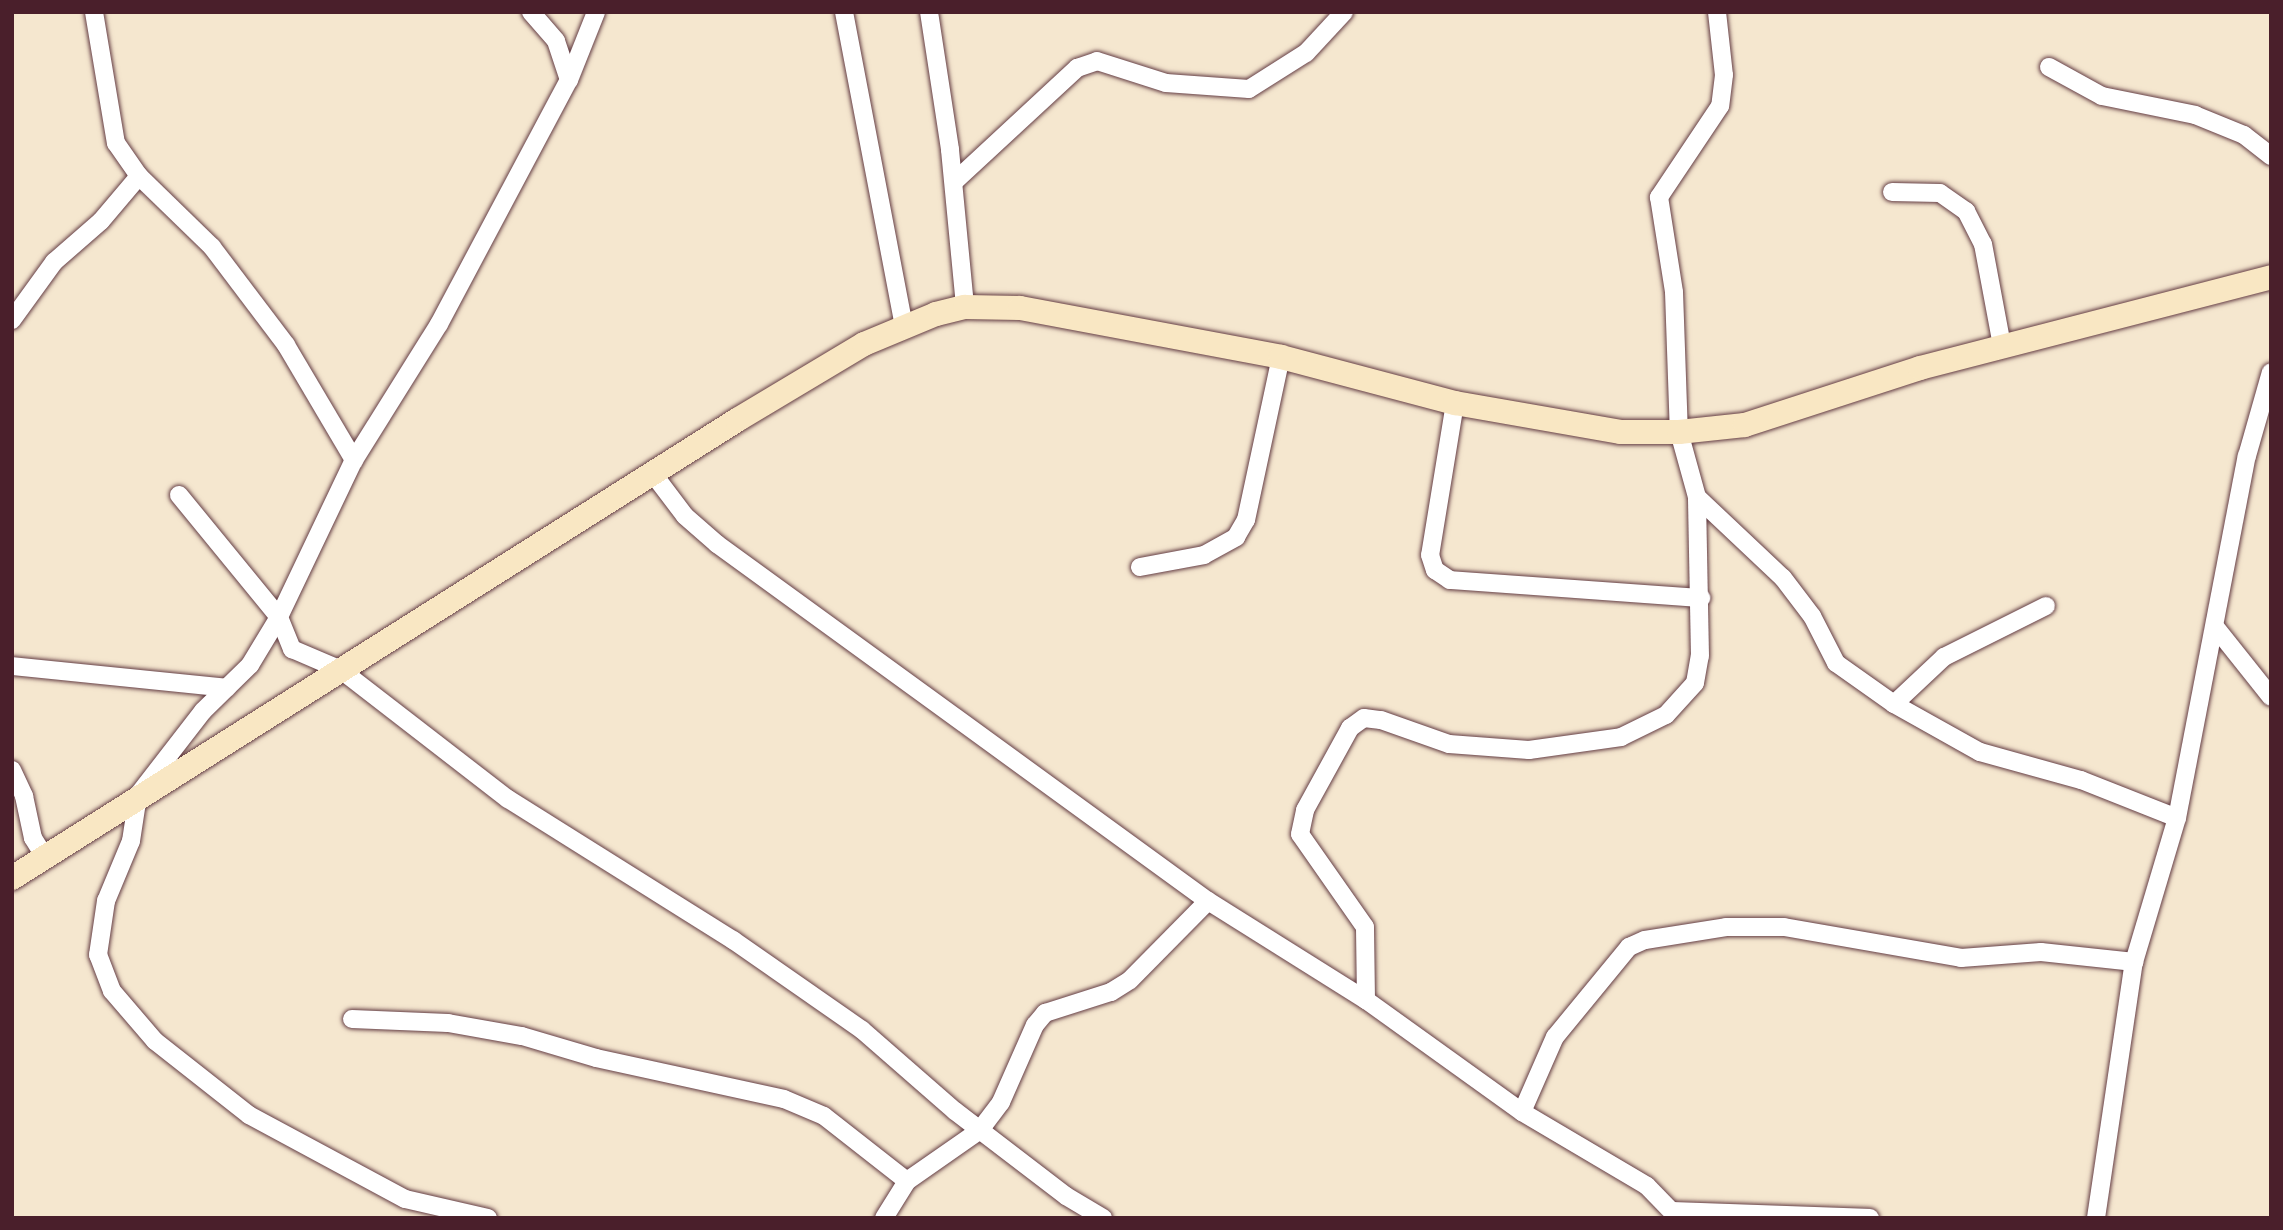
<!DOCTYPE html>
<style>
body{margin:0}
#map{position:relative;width:2283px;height:1230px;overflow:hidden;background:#f5e7cf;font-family:"EB Garamond",serif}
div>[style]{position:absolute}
.roads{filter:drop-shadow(0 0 2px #643d44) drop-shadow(0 0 2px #643d44)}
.street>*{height:18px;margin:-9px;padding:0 9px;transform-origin:9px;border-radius:9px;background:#fff}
.secondary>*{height:24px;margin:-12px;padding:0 12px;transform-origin:12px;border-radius:12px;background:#f9e7c3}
span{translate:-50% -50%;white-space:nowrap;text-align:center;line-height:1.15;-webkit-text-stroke:7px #fbf7ec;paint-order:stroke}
.frame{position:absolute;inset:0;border:14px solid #4a1f2b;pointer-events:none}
</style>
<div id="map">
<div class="roads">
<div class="street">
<i style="left:94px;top:12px;width:133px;rotate:80.5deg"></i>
<i style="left:116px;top:143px;width:40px;rotate:55.1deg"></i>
<i style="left:139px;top:176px;width:102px;rotate:44.2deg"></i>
<i style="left:212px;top:247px;width:123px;rotate:52.9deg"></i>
<i style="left:286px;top:345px;width:134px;rotate:59.4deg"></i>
<i style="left:531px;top:12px;width:38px;rotate:49deg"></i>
<i style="left:556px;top:41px;width:41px;rotate:71.6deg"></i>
<i style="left:844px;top:12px;width:320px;rotate:79.2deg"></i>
<i style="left:929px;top:12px;width:140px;rotate:81.3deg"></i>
<i style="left:950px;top:150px;width:158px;rotate:84.5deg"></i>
<i style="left:1717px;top:12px;width:63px;rotate:83.7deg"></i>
<i style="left:1724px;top:75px;width:31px;rotate:97deg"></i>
<i style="left:1720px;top:106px;width:110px;rotate:123.8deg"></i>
<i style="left:1659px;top:197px;width:96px;rotate:81deg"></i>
<i style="left:1674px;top:292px;width:140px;rotate:88deg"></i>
<i style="left:1679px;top:432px;width:67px;rotate:74.5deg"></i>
<i style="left:1697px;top:497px;width:118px;rotate:43.3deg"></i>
<i style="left:1783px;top:578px;width:48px;rotate:52.7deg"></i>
<i style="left:1812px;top:616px;width:53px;rotate:62.9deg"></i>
<i style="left:1836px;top:663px;width:71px;rotate:35.3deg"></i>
<i style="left:1894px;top:704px;width:98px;rotate:29.2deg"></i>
<i style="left:1980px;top:752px;width:105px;rotate:15.5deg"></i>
<i style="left:2081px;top:780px;width:103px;rotate:21.6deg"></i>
<i style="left:2049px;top:67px;width:60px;rotate:28.7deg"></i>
<i style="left:2102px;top:96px;width:95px;rotate:11.5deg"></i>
<i style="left:2195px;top:115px;width:53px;rotate:22.2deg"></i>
<i style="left:2244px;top:135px;width:34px;rotate:38deg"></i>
<i style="left:954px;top:182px;width:168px;rotate:-42.8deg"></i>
<i style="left:1077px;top:68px;width:21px;rotate:-19deg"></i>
<i style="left:1097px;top:61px;width:72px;rotate:17.7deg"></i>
<i style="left:1166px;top:83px;width:83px;rotate:4.1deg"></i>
<i style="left:1249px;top:89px;width:67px;rotate:-32.3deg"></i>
<i style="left:1306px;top:53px;width:56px;rotate:-47.2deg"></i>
<i style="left:1892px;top:192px;width:48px;rotate:1.2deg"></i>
<i style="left:1940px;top:193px;width:32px;rotate:35deg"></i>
<i style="left:1966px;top:211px;width:37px;rotate:63deg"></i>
<i style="left:1983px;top:244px;width:104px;rotate:79.4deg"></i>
<i style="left:12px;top:320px;width:72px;rotate:-54.1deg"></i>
<i style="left:54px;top:262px;width:62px;rotate:-41.1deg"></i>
<i style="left:101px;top:221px;width:59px;rotate:-49.8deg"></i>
<i style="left:1455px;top:403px;width:154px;rotate:99.3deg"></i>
<i style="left:1430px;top:555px;width:16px;rotate:72deg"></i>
<i style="left:1435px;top:570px;width:18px;rotate:34deg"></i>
<i style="left:1450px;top:580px;width:252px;rotate:4.1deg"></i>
<i style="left:654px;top:475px;width:51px;rotate:52.9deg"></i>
<i style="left:685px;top:516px;width:43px;rotate:41.2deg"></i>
<i style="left:717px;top:544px;width:607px;rotate:36.02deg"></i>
<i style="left:1208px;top:901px;width:186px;rotate:32.1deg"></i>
<i style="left:1366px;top:1000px;width:192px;rotate:35.7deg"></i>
<i style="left:1522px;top:1112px;width:145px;rotate:30.6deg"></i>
<i style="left:1647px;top:1186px;width:45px;rotate:45.9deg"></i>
<i style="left:179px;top:495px;width:158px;rotate:50.7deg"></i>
<i style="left:279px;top:617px;width:35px;rotate:68deg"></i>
<i style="left:292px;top:649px;width:53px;rotate:23.2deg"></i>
<i style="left:341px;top:670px;width:211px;rotate:37.7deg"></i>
<i style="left:508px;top:799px;width:266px;rotate:32.1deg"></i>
<i style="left:733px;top:940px;width:157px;rotate:34.9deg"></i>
<i style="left:862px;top:1030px;width:123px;rotate:41.1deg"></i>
<i style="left:955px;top:1111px;width:140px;rotate:37.4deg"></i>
<i style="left:1066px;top:1196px;width:43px;rotate:30.7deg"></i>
<i style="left:1140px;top:567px;width:65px;rotate:-10.6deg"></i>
<i style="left:1204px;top:555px;width:37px;rotate:-29deg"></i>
<i style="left:1236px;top:537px;width:20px;rotate:-60deg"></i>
<i style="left:1246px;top:520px;width:167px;rotate:-77.9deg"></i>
<i style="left:2216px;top:628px;width:88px;rotate:51.4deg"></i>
<i style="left:12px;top:666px;width:216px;rotate:5.8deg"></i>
<i style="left:1894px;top:704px;width:69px;rotate:-43.2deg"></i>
<i style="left:1944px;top:657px;width:114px;rotate:-26.6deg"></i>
<i style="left:12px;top:770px;width:29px;rotate:65deg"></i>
<i style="left:24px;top:796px;width:43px;rotate:77.9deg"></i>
<i style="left:33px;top:838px;width:22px;rotate:58deg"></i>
<i style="left:1366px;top:1000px;width:73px;rotate:-90.8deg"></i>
<i style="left:1365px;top:927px;width:113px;rotate:-125deg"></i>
<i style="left:1300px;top:834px;width:25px;rotate:-78deg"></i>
<i style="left:1305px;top:810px;width:94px;rotate:-61.2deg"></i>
<i style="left:1350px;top:728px;width:17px;rotate:-36deg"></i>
<i style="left:1364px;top:718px;width:17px;rotate:7deg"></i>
<i style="left:1381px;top:720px;width:72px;rotate:19.4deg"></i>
<i style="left:1449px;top:744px;width:80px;rotate:4.3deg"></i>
<i style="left:1529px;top:750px;width:93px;rotate:-8deg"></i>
<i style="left:1621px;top:737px;width:50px;rotate:-26.1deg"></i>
<i style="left:1666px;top:715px;width:43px;rotate:-47.8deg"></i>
<i style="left:1695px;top:683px;width:27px;rotate:-80deg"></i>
<i style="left:1700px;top:656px;width:159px;rotate:-91.1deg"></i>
<i style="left:352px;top:1019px;width:96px;rotate:2.4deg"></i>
<i style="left:448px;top:1023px;width:75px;rotate:10deg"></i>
<i style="left:522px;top:1036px;width:77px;rotate:16.6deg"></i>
<i style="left:596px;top:1058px;width:192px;rotate:12.3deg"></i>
<i style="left:784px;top:1099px;width:43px;rotate:23deg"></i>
<i style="left:824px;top:1116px;width:105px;rotate:38.1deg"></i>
<i style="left:1522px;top:1112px;width:82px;rotate:-66.3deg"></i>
<i style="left:1555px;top:1037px;width:117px;rotate:-50.6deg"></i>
<i style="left:1629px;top:947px;width:17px;rotate:-24deg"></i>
<i style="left:1645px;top:940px;width:82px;rotate:-9.1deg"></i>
<i style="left:1726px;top:927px;width:58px"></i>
<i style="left:1784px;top:927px;width:180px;rotate:9.9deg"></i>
<i style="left:1961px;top:958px;width:80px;rotate:-4.3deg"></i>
<i style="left:2041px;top:952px;width:94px;rotate:6.1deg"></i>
<i style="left:1674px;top:1211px;width:196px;rotate:2deg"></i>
<i style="left:488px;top:1218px;width:85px;rotate:-167.1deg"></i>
<i style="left:405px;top:1199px;width:177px;rotate:-151.7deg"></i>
<i style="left:249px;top:1115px;width:120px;rotate:-141.8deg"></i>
<i style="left:155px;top:1041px;width:66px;rotate:-130.7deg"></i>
<i style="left:112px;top:991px;width:39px;rotate:-111deg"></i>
<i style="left:98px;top:955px;width:55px;rotate:-81.6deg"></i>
<i style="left:106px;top:901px;width:65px;rotate:-67.4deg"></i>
<i style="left:131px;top:841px;width:47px;rotate:-81.3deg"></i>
<i style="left:138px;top:795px;width:106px;rotate:-52.3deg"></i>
<i style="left:203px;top:711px;width:66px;rotate:-44.4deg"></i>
<i style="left:250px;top:665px;width:56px;rotate:-58.9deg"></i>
<i style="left:279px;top:617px;width:174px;rotate:-64.5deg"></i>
<i style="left:354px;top:460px;width:160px;rotate:-58deg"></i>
<i style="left:439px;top:324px;width:276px;rotate:-62deg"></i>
<i style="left:569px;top:80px;width:73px;rotate:-68.3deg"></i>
<i style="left:884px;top:1218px;width:44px;rotate:-58.1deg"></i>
<i style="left:907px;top:1181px;width:89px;rotate:-34.9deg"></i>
<i style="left:980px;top:1130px;width:35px;rotate:-53deg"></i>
<i style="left:1001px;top:1102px;width:84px;rotate:-66.2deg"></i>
<i style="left:1035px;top:1025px;width:16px;rotate:-50deg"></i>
<i style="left:1045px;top:1013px;width:69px;rotate:-17.7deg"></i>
<i style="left:1111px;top:992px;width:22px;rotate:-32deg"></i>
<i style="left:1130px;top:980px;width:111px;rotate:-45.4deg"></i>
<i style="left:2096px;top:1218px;width:259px;rotate:-81.6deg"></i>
<i style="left:2134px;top:962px;width:150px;rotate:-73.4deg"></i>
<i style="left:2177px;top:818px;width:369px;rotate:-79.1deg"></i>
<i style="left:2247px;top:456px;width:87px;rotate:-74.1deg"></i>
</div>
<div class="secondary">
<i style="left:12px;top:878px;width:858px;rotate:-32.28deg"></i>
<i style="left:737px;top:420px;width:148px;rotate:-30.9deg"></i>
<i style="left:864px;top:344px;width:78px;rotate:-22.6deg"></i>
<i style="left:936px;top:314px;width:30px;rotate:-14deg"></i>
<i style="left:965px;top:307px;width:55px;rotate:1deg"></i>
<i style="left:1020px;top:308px;width:266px;rotate:10.6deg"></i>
<i style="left:1281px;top:357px;width:180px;rotate:14.8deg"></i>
<i style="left:1455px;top:403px;width:169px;rotate:9.9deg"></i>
<i style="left:1621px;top:432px;width:58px"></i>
<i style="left:1679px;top:432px;width:66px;rotate:-6.1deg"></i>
<i style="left:1745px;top:425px;width:184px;rotate:-18deg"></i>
<i style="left:1920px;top:368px;width:363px;rotate:-14.5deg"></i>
</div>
</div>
<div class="frame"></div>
</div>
